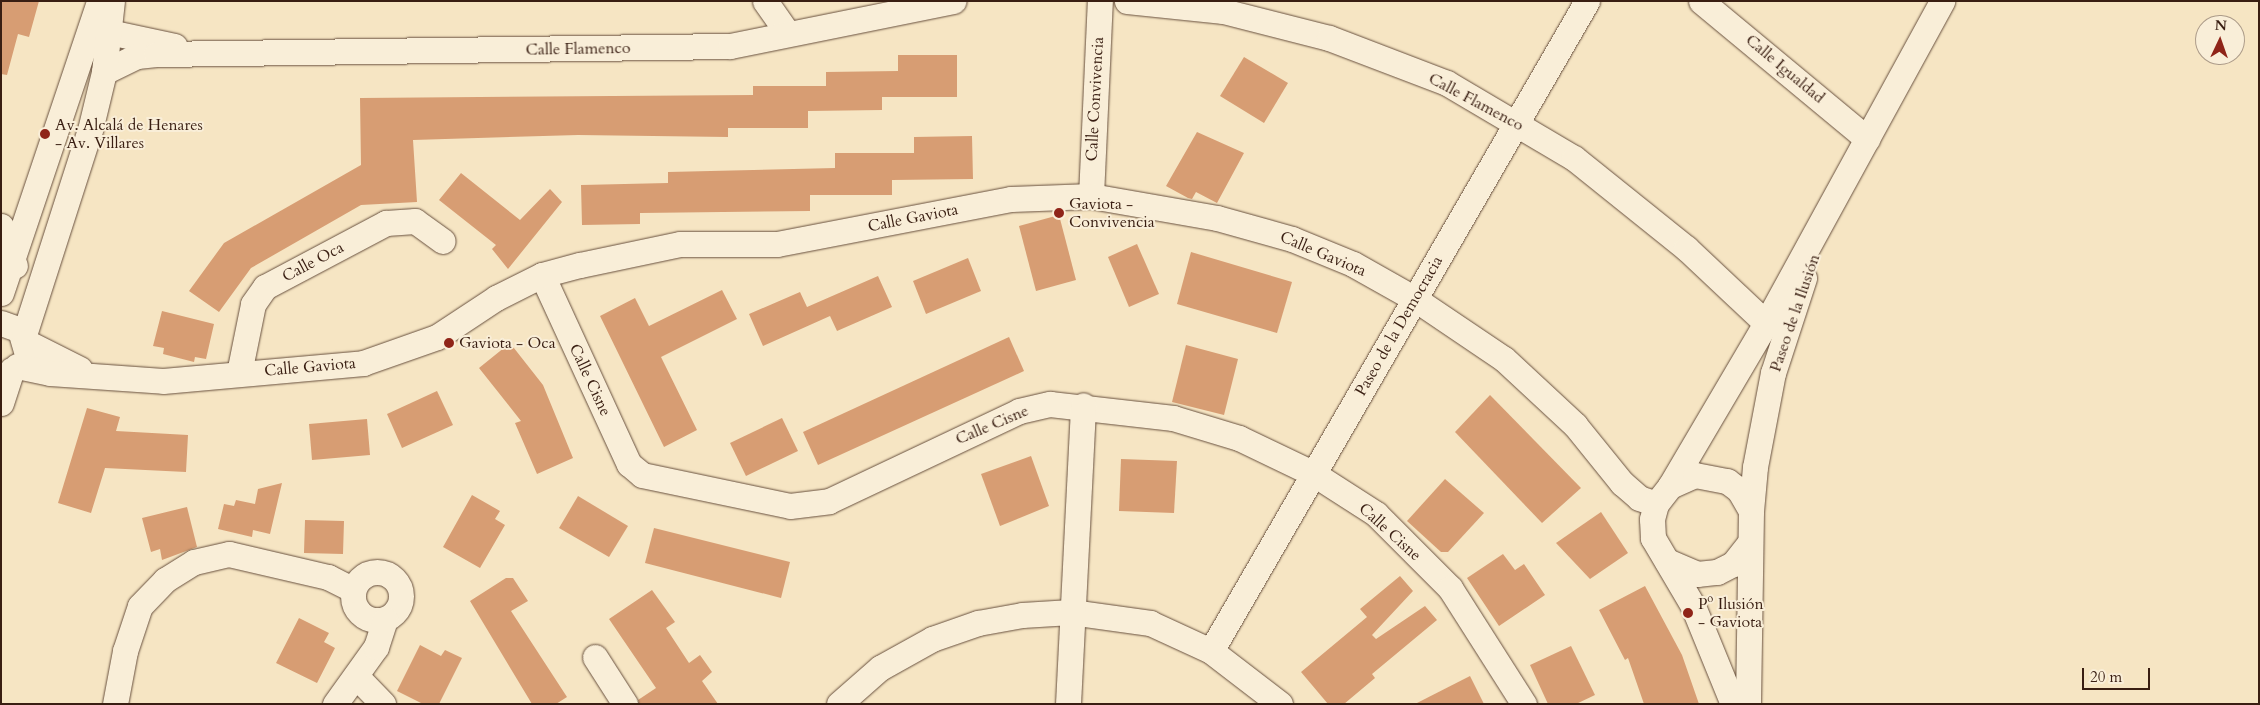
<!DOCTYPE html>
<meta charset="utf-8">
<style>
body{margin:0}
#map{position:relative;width:2260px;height:705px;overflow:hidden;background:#f6e5c3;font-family:Cardo,serif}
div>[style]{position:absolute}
.building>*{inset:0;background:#d79d73}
.roads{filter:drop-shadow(0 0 1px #68503e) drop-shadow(0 0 1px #68503e)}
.street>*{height:25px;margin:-12.5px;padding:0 12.5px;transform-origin:12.5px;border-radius:12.5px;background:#f9eed8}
.street>.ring{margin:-12.5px;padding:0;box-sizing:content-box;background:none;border:25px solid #f9eed8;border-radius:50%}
.dots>*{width:14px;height:14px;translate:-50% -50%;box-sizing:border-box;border:2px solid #f9eed8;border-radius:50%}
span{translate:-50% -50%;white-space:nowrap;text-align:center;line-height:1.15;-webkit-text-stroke:4px #f9eed8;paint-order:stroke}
.street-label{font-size:16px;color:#391e12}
.poi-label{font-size:16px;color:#391e12}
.left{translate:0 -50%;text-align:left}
.frame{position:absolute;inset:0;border:2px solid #391e12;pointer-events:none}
.north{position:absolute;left:2195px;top:15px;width:50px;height:50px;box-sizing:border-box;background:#f9eed8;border:1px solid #ac9b89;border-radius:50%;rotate:3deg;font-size:14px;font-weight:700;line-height:20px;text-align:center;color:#391e12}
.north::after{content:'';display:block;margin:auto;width:18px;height:22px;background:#8f2418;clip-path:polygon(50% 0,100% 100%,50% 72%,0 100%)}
.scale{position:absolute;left:2082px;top:668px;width:68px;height:22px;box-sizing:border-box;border:2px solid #391e12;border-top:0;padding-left:6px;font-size:15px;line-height:18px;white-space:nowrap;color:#391e12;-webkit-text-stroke:4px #f9eed8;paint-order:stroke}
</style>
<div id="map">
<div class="building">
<i style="clip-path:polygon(1px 1px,39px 1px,29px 37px,18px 34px,7px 75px,1px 74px)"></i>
<i style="clip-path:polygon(898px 55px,957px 55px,957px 97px,882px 97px,882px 110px,808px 111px,808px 128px,728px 128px,728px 137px,578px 135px,413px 140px,417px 202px,361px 205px,251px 268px,219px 312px,189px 291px,224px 243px,361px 165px,360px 98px,753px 95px,753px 86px,826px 86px,826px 72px,898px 71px)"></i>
<i style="clip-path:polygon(1244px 57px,1288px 83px,1264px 123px,1220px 96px)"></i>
<i style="clip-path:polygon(1197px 132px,1244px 153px,1217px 203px,1196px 192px,1192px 199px,1188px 198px,1166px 186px)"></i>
<i style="clip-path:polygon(972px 136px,973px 179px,892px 180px,892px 195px,810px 195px,810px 211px,640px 213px,640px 224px,582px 225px,581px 185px,668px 183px,668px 172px,835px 168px,835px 153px,914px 153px,914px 137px)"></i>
<i style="clip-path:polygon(461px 173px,520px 220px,550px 189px,562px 202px,508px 269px,492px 249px,496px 245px,439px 200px)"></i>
<i style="clip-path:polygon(1059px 215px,1076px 280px,1036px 291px,1019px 226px)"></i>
<i style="clip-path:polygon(1137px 244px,1159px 294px,1129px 307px,1108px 257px)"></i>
<i style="clip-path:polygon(1191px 252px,1292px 282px,1277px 333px,1177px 304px)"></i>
<i style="clip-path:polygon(968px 258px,981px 291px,926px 314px,913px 281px)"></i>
<i style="clip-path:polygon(878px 276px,892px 307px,837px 331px,830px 316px,763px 346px,749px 314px,800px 292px,807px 307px)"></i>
<i style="clip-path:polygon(722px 290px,737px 319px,661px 357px,697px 430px,664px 447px,600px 316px,635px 298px,649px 326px)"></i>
<i style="clip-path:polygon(162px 311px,214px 324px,206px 359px,195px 357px,194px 362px,163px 354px,164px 348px,153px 346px)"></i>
<i style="clip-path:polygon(1009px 337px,1024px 371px,818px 465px,803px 432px)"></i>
<i style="clip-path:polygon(510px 343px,543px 385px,573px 458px,537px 474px,515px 423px,521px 421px,479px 368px)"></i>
<i style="clip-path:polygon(1186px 345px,1238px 359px,1224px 415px,1172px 402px)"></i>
<i style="clip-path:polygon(437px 391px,453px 425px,402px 448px,387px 414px)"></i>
<i style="clip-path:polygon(1490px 395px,1581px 488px,1542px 523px,1455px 432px)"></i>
<i style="clip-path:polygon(87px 408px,120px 417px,116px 431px,188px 435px,186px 472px,105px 468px,91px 513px,58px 503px)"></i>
<i style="clip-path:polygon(782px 418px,798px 451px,746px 476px,730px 443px)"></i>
<i style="clip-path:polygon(367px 419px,370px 455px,312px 460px,309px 424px)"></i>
<i style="clip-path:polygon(1031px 456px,1049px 506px,1000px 526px,981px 474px)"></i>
<i style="clip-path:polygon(1121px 459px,1177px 461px,1174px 513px,1119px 511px)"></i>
<i style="clip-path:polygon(1445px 479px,1484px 513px,1448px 552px,1441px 552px,1407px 521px)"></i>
<i style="clip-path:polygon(282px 483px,270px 534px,253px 530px,252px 537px,218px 529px,224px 504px,234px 506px,236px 500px,255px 504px,258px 489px)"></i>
<i style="clip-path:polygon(472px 495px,500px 511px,495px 519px,505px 525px,480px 568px,443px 547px)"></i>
<i style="clip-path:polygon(578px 496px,628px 526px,609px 557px,559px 528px)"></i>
<i style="clip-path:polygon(187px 507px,197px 547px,162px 560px,160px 549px,151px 552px,142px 518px)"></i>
<i style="clip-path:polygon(1601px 512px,1628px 553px,1590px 579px,1556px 543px)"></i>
<i style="clip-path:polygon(305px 520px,344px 521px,343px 554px,304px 553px)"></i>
<i style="clip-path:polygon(654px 528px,790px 562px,781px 598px,645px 563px)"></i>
<i style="clip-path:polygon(1503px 554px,1515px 570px,1524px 564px,1545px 595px,1499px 626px,1467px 578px)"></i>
<i style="clip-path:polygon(1400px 576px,1413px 591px,1372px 635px,1376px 639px,1425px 606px,1437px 620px,1372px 674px,1375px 678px,1344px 704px,1328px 704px,1301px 672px,1367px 617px,1360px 609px)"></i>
<i style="clip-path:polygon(506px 578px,513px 578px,528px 601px,511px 611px,567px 697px,556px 704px,532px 704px,470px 601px)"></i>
<i style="clip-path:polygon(1645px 586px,1682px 655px,1699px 704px,1644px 704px,1628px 658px,1625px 660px,1599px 610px)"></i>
<i style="clip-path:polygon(652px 590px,675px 622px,666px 628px,689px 663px,700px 655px,712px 672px,702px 681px,718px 704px,639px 704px,638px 700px,656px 688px,609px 619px)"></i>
<i style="clip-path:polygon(299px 618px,329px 633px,324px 642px,335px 648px,317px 683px,276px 663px)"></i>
<i style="clip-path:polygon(420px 645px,441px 656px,445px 650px,462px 658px,439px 704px,423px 704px,397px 691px)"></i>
<i style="clip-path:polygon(1571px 646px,1595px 695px,1576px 704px,1548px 704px,1530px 665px)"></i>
<i style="clip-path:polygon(1470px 676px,1484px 704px,1415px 704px)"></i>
</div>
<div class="roads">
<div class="street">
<i style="left:765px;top:1px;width:39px;rotate:55deg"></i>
<i style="left:1127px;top:1px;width:97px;rotate:5.9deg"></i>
<i style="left:1223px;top:11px;width:109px;rotate:14.3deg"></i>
<i style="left:1329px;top:38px;width:126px;rotate:20.9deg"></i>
<i style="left:1447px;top:83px;width:147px;rotate:30.6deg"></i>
<i style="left:1574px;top:158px;width:144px;rotate:38.8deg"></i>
<i style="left:1686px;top:248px;width:110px;rotate:43.2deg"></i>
<i style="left:1701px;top:1px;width:216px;rotate:39.7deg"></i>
<i style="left:93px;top:39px;width:17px;rotate:-24deg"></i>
<i style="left:109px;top:32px;width:67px;rotate:12deg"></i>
<i style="left:104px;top:72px;width:37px;rotate:-26deg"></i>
<i style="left:137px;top:56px;width:19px;rotate:-6deg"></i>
<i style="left:156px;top:54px;width:574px;rotate:-0.8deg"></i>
<i style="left:730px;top:46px;width:228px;rotate:-11.4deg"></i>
<i style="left:1091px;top:196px;width:195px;rotate:-87.4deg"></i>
<i style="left:1px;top:226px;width:42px;rotate:70.7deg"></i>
<i style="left:542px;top:275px;width:208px;rotate:65.3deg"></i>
<i style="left:629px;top:464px;width:17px;rotate:40deg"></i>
<i style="left:642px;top:475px;width:151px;rotate:11.8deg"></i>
<i style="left:790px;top:506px;width:39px;rotate:-7deg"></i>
<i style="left:829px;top:501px;width:210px;rotate:-25.3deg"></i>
<i style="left:1019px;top:411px;width:32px;rotate:-13deg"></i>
<i style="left:1050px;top:404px;width:124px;rotate:6.5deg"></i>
<i style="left:1173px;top:418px;width:69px;rotate:16.9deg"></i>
<i style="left:1239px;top:438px;width:83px;rotate:25.6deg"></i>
<i style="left:1314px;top:474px;width:74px;rotate:32.8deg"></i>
<i style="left:1376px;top:514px;width:105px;rotate:45deg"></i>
<i style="left:1450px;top:588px;width:138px;rotate:57.5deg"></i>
<i style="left:1px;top:293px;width:308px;rotate:-71.4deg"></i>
<i style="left:1px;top:323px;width:20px;rotate:20deg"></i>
<i style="left:20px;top:330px;width:22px;rotate:74deg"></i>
<i style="left:24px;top:335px;width:215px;rotate:-72.2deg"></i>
<i style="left:90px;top:130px;width:60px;rotate:-76.4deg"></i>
<i style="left:104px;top:72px;width:71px;rotate:-83.6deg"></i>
<i style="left:26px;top:342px;width:60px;rotate:26.6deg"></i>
<i style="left:17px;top:366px;width:34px;rotate:12deg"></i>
<i style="left:50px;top:373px;width:113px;rotate:4deg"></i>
<i style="left:163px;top:381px;width:201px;rotate:-5.1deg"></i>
<i style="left:363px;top:363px;width:78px;rotate:-19.4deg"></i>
<i style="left:437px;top:337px;width:71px;rotate:-33.5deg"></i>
<i style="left:496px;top:298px;width:51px;rotate:-26.6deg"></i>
<i style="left:542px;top:275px;width:39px;rotate:-15deg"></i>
<i style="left:580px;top:265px;width:102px;rotate:-11.9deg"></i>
<i style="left:680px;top:244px;width:97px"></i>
<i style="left:777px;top:244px;width:238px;rotate:-10.9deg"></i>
<i style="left:1011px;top:199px;width:80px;rotate:-2.1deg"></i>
<i style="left:1091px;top:196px;width:128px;rotate:9.9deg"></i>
<i style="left:1217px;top:218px;width:78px;rotate:15.6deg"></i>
<i style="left:1292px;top:239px;width:66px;rotate:22.3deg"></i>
<i style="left:1353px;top:264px;width:71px;rotate:29.4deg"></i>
<i style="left:1415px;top:299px;width:107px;rotate:34deg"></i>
<i style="left:1504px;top:359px;width:97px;rotate:42.9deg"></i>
<i style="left:1575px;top:425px;width:75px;rotate:51deg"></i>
<i style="left:1622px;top:483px;width:23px;rotate:41deg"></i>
<i style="left:1639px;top:498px;width:18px;rotate:19deg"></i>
<i style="left:239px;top:373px;width:70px;rotate:-78.5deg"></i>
<i style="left:253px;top:304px;width:21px;rotate:-55deg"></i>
<i style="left:265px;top:287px;width:137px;rotate:-27.9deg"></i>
<i style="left:386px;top:223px;width:29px;rotate:-4deg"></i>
<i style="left:415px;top:221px;width:34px;rotate:36deg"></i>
<i style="left:1px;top:403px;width:35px;rotate:-72deg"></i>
<i style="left:1670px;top:486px;width:189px;rotate:-59.5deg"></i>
<i style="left:1766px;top:323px;width:367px;rotate:-61.3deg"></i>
<i style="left:1751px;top:511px;width:44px;rotate:-84.8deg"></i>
<i style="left:1755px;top:467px;width:96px;rotate:-79.2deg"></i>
<i style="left:1773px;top:373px;width:100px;rotate:-71.9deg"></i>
<i style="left:1667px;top:561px;width:33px;rotate:23deg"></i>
<i style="left:1697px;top:574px;width:20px;rotate:-6deg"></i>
<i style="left:1717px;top:572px;width:18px;rotate:-27deg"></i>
<i style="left:1733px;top:564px;width:24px;rotate:-52deg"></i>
<i class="ring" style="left:353px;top:572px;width:23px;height:23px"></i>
<i style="left:1211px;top:651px;width:751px;rotate:-59.95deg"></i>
<i style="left:595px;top:657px;width:56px;rotate:57.4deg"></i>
<i style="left:356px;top:676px;width:39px;rotate:46deg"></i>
<i style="left:115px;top:704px;width:54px;rotate:-79.3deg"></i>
<i style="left:125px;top:651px;width:47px;rotate:-71.6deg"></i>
<i style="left:140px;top:606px;width:36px;rotate:-46deg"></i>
<i style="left:165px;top:580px;width:34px;rotate:-32deg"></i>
<i style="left:194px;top:562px;width:36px;rotate:-13deg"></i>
<i style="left:229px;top:554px;width:102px;rotate:13.1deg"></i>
<i style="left:328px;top:577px;width:28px;rotate:27deg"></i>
<i style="left:335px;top:704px;width:70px;rotate:-54.3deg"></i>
<i style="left:376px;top:647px;width:29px;rotate:-72deg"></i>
<i style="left:839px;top:704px;width:55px;rotate:-41.3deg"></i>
<i style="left:880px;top:668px;width:60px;rotate:-29.1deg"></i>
<i style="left:932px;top:639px;width:49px;rotate:-19.2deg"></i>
<i style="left:978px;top:623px;width:45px;rotate:-10.3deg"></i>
<i style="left:1022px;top:615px;width:49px;rotate:-3.5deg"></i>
<i style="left:1071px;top:612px;width:80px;rotate:7.9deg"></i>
<i style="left:1150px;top:623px;width:67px;rotate:24.7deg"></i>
<i style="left:1211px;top:651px;width:87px;rotate:37.5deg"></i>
<i style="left:1068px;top:704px;width:299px;rotate:-87.1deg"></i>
<i style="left:1733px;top:704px;width:106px;rotate:-112.2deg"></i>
<i style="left:1693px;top:606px;width:79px;rotate:-120.5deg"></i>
<i style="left:1653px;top:538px;width:19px;rotate:-93deg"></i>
<i style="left:1652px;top:519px;width:16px;rotate:-75deg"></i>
<i style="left:1656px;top:504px;width:23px;rotate:-52deg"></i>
<i style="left:1670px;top:486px;width:27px;rotate:-24deg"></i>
<i style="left:1695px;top:475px;width:33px;rotate:11deg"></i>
<i style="left:1727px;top:481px;width:15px;rotate:37deg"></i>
<i style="left:1739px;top:490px;width:24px;rotate:60deg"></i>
<i style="left:1751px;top:511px;width:193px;rotate:90.9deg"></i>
</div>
</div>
<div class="dots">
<i style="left:45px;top:134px;background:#8f2418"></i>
<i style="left:1059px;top:213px;background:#8f2418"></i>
<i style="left:449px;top:343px;background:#8f2418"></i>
<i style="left:1688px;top:613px;background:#8f2418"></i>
</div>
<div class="street-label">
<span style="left:578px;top:49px;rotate:-1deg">Calle Flamenco</span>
<span style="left:1785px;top:69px;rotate:40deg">Calle Igualdad</span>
<span style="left:1095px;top:99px;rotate:-87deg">Calle Convivencia</span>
<span style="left:1476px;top:102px;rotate:28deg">Calle Flamenco</span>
<span style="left:913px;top:218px;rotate:-11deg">Calle Gaviota</span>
<span style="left:1323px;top:254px;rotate:23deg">Calle Gaviota</span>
<span style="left:313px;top:262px;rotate:-28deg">Calle Oca</span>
<span style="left:1795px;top:313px;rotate:-71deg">Paseo de la Ilusión</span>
<span style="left:1399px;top:326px;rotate:-60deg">Paseo de la Democracia</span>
<span style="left:310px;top:367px;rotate:-5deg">Calle Gaviota</span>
<span style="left:590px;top:380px;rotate:65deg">Calle Cisne</span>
<span style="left:992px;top:425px;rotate:-23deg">Calle Cisne</span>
<span style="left:1390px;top:532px;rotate:42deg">Calle Cisne</span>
</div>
<div class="poi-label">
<span class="left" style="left:55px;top:134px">Av. Alcalá de Henares<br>- Av. Villares</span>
<span class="left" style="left:1069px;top:213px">Gaviota -<br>Convivencia</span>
<span class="left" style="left:459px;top:343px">Gaviota - Oca</span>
<span class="left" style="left:1698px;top:613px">Pº Ilusión<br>- Gaviota</span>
</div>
<div class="frame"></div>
<div class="north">N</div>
<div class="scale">20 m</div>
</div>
